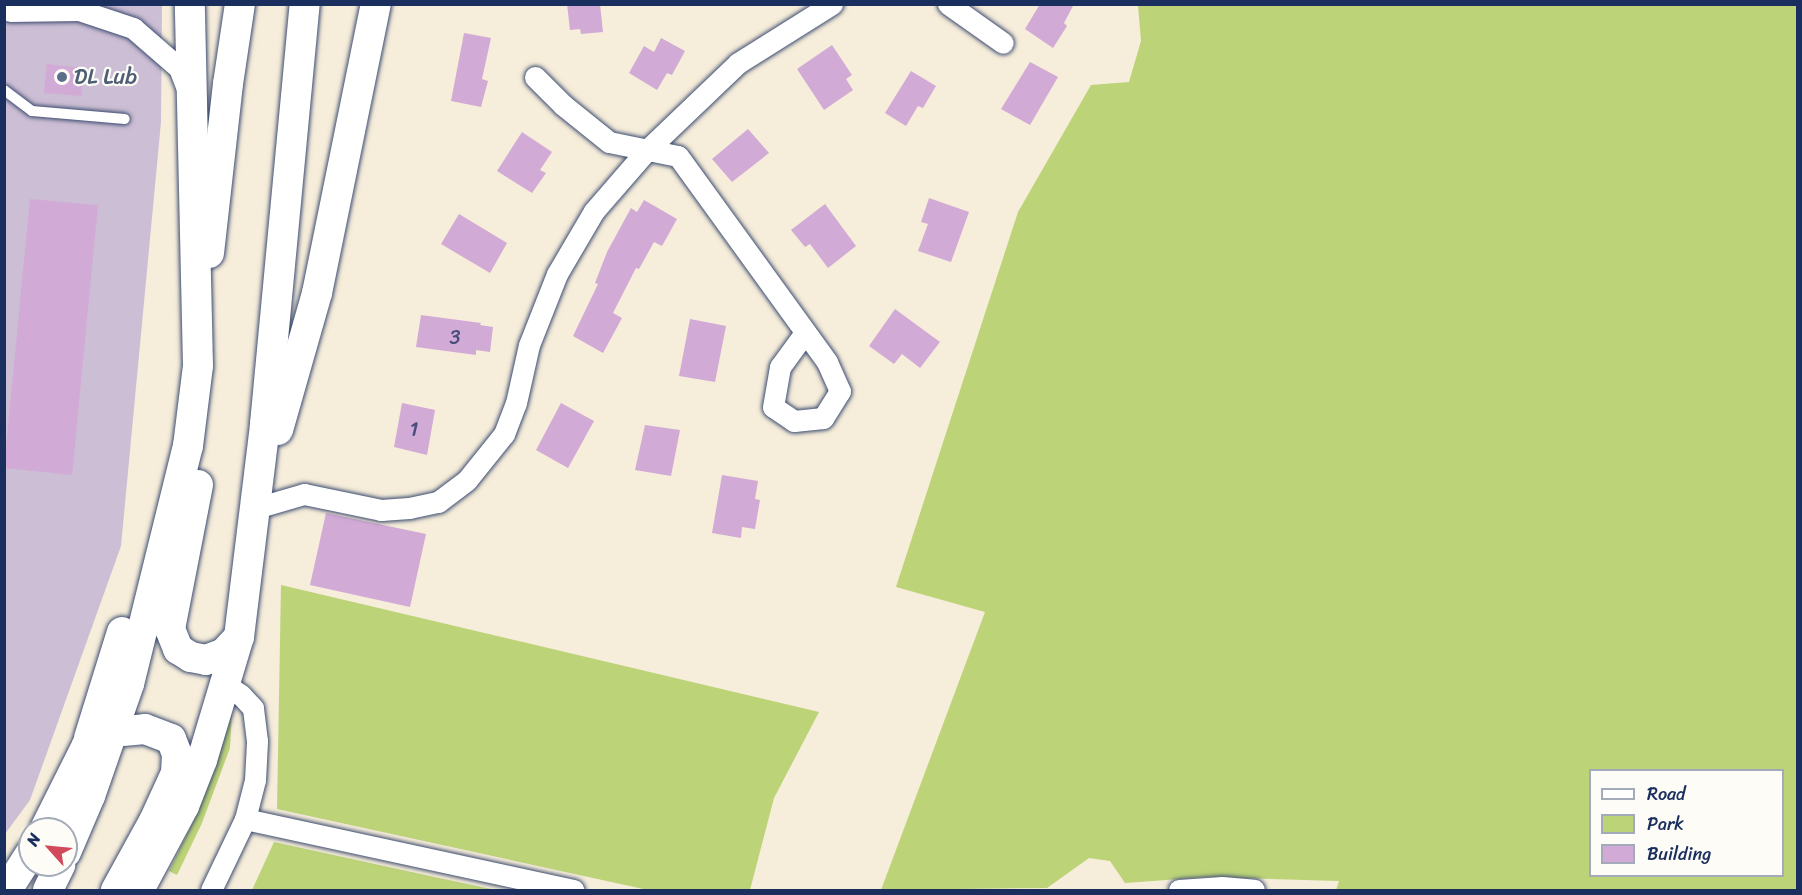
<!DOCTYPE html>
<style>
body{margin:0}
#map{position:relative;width:1802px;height:895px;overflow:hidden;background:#f6edda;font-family:Sriracha,sans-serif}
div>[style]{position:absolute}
.industrial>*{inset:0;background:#ccbed4}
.green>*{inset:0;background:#bcd378}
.building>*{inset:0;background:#d2aad6}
.roads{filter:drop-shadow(0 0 2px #3c4c71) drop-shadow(0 0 2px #3c4c71)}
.lane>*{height:10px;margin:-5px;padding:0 5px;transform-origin:5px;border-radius:5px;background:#fff}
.street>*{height:21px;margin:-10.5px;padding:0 10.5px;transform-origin:10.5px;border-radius:10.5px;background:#fff}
.secondary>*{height:30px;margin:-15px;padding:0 15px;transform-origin:15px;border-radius:15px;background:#fff}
.dots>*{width:16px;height:16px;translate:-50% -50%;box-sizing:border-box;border:3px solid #fdfcf7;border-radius:50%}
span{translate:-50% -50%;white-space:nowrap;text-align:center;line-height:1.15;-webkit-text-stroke:4.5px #fdfcf7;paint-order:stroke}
.number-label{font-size:20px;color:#494e7c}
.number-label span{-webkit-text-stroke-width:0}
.service-label{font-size:22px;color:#4e5e75}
.left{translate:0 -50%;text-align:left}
.frame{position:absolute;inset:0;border:6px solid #1b2f5e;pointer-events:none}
.legend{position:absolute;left:1589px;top:769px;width:195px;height:108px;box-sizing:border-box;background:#fdfcf7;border:2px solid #a3aaba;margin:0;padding:8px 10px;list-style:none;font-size:18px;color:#1b2f5e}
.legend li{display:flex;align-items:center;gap:12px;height:30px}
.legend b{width:30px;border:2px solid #a3aaba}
.north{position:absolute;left:18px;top:817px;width:60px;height:60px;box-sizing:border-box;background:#fdfcf7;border:2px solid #a3aaba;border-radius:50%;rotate:297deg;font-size:16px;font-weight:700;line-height:24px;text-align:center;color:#1b2f5e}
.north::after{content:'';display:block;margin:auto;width:21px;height:27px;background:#d1495b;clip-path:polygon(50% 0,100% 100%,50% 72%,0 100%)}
</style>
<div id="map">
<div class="industrial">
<i style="clip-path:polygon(5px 5px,162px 5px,161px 122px,121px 546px,30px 800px,5px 834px)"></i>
</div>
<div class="green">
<i style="clip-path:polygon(evenodd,1138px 5px,1797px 5px,1797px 890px,1336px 890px,1339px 881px,1207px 877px,1125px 883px,1110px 861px,1089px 858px,1047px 888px,881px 890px,985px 612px,896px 587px,1018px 212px,1091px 85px,1129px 82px,1141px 41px,1138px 5px,1590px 770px,1782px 770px,1782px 876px,1590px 876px,1590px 770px)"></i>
<i style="clip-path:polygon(281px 585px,819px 712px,774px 798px,750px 890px,648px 890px,277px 809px)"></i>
<i style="clip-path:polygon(232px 712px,230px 748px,202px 823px,177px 875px,169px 871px,194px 820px)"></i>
<i style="clip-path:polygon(274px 842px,439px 878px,496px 890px,252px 890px)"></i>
</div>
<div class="building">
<i style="clip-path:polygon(567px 4px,600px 4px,603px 32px,581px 34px,580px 29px,570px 30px)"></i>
<i style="clip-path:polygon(1040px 4px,1074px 4px,1064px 23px,1067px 26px,1053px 48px,1025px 29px)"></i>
<i style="clip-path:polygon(464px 33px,491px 38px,482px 79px,488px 81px,481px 107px,451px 101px)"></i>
<i style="clip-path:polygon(661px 38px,685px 51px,672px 75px,667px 73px,657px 90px,629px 73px,644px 46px,654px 52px)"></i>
<i style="clip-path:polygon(832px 45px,852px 75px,846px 79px,853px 90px,824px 110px,797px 69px)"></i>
<i style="clip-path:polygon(1030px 62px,1058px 77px,1030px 125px,1001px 109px)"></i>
<i style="clip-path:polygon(47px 64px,84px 68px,81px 96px,44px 93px)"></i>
<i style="clip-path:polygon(911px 71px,936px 86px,923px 108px,918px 106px,906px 126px,885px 113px)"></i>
<i style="clip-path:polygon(748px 129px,769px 153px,732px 182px,712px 159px)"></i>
<i style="clip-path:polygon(522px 132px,552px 152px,540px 170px,546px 173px,532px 193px,497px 171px)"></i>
<i style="clip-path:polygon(929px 198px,969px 212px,951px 262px,918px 251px,928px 224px,921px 222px)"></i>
<i style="clip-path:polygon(30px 199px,98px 205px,72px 475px,4px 468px)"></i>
<i style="clip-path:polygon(644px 200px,677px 219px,662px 246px,654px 242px,639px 269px,636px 268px,613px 313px,622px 318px,603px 353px,573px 336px,598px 284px,595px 283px,607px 252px,631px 208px,637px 212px)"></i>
<i style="clip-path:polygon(825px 204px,856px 246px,828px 268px,810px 244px,805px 247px,791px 230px)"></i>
<i style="clip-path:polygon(459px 214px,507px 243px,490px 273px,441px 244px)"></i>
<i style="clip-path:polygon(895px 309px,940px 342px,920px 368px,902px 354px,894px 364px,869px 346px)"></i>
<i style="clip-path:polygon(421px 315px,481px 323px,480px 325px,493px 327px,490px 352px,476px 350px,476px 355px,416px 347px)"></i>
<i style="clip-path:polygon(690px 319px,726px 326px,715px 382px,679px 376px)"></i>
<i style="clip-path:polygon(402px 403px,435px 410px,427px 455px,394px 447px)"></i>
<i style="clip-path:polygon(561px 403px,594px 421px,568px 468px,536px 450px)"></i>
<i style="clip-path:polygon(645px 425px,680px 430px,671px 476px,635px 470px)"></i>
<i style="clip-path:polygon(722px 475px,758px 481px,755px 499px,760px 500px,755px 529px,742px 527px,741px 538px,712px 533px)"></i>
<i style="clip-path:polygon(326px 513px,426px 534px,410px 607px,310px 585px)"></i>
</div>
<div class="roads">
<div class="lane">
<i style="left:4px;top:90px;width:35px;rotate:37deg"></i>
<i style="left:32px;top:111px;width:93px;rotate:4.9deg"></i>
</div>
<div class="street">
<i style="left:948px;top:4px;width:67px;rotate:35.3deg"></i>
<i style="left:10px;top:11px;width:69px;rotate:-0.8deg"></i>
<i style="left:79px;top:10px;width:57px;rotate:18.4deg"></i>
<i style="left:133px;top:28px;width:61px;rotate:41deg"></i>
<i style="left:179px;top:68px;width:26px;rotate:69deg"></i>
<i style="left:535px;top:77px;width:40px;rotate:45deg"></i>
<i style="left:563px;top:105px;width:59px;rotate:38.8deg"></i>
<i style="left:609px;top:142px;width:70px;rotate:11.5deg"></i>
<i style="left:678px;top:156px;width:254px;rotate:54.1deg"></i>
<i style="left:827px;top:362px;width:32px;rotate:66deg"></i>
<i style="left:840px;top:391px;width:32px;rotate:122deg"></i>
<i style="left:823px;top:418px;width:29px;rotate:174deg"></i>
<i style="left:794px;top:421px;width:25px;rotate:-146deg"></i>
<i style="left:773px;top:407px;width:41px;rotate:-80.1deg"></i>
<i style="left:780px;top:367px;width:41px;rotate:-54deg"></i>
<i style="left:256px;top:508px;width:50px;rotate:-16.3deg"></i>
<i style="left:304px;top:494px;width:79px;rotate:11.7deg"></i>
<i style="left:381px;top:510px;width:28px;rotate:-4deg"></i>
<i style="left:409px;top:508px;width:30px;rotate:-12deg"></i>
<i style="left:438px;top:502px;width:36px;rotate:-37deg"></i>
<i style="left:467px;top:480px;width:59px;rotate:-51.2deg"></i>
<i style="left:504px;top:434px;width:33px;rotate:-69deg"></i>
<i style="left:516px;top:403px;width:59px;rotate:-77.4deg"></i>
<i style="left:529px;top:345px;width:76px;rotate:-68.5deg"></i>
<i style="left:557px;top:274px;width:73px;rotate:-59.6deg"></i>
<i style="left:594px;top:211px;width:79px;rotate:-49.1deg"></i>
<i style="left:646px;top:151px;width:127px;rotate:-43.7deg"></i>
<i style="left:738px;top:63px;width:111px;rotate:-32.1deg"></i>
<i style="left:245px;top:819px;width:336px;rotate:12.2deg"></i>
<i style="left:211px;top:890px;width:79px;rotate:-64.4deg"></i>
<i style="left:245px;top:819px;width:40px;rotate:-75.6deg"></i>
<i style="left:255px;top:780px;width:39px;rotate:-87deg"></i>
<i style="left:257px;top:741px;width:33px;rotate:-97deg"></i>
<i style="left:253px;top:708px;width:18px;rotate:-133deg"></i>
<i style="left:241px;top:695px;width:18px;rotate:-146deg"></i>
<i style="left:1179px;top:890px;width:43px;rotate:-4deg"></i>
<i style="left:1222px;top:887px;width:32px;rotate:5deg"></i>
</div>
<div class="secondary">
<i style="left:209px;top:253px;width:170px;rotate:-83.6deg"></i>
<i style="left:228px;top:84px;width:81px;rotate:-81.5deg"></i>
<i style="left:278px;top:430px;width:142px;rotate:-74.1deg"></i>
<i style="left:317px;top:293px;width:295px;rotate:-78.5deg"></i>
<i style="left:198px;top:485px;width:147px;rotate:101deg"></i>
<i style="left:170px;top:629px;width:22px;rotate:68deg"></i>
<i style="left:178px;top:649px;width:15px;rotate:32deg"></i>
<i style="left:191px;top:657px;width:15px;rotate:11deg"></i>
<i style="left:206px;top:660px;width:19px;rotate:-21deg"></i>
<i style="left:224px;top:653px;width:22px;rotate:-47deg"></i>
<i style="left:89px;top:738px;width:111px;rotate:-72.7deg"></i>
<i style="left:45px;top:829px;width:94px;rotate:-63.4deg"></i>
<i style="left:87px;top:745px;width:28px;rotate:-27deg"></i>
<i style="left:112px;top:732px;width:33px;rotate:-5deg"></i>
<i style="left:145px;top:729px;width:28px;rotate:21deg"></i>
<i style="left:171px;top:739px;width:16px;rotate:68deg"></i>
<i style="left:177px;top:754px;width:19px;rotate:93deg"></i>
<i style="left:176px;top:773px;width:53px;rotate:114.6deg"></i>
<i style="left:154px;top:821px;width:79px;rotate:118.8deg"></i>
<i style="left:66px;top:852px;width:61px;rotate:-66.8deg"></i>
<i style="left:90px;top:796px;width:119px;rotate:-70.8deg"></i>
<i style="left:129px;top:684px;width:245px;rotate:-76.1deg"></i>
<i style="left:188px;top:446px;width:81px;rotate:-82.9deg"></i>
<i style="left:198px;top:366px;width:362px;rotate:-91.3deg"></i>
<i style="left:7px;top:890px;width:43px;rotate:-57.4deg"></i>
<i style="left:48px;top:890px;width:28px;rotate:-64deg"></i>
<i style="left:139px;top:890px;width:95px;rotate:-61.8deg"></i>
<i style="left:184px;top:806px;width:49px;rotate:-68.6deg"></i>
<i style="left:202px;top:760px;width:128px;rotate:-73.3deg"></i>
<i style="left:239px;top:637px;width:215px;rotate:-83deg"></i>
<i style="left:265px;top:424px;width:422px;rotate:-84.6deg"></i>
</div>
</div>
<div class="dots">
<i style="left:62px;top:77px;background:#5c6f8a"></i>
</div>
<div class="number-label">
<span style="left:455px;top:337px">3</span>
<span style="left:414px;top:429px">1</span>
</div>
<div class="service-label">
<span class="left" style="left:74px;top:77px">DL Lub</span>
</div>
<div class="frame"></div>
<ul class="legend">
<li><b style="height:8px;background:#fff"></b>Road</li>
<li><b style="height:16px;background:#bcd378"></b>Park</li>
<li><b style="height:16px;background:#d2aad6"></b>Building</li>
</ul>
<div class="north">N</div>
</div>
